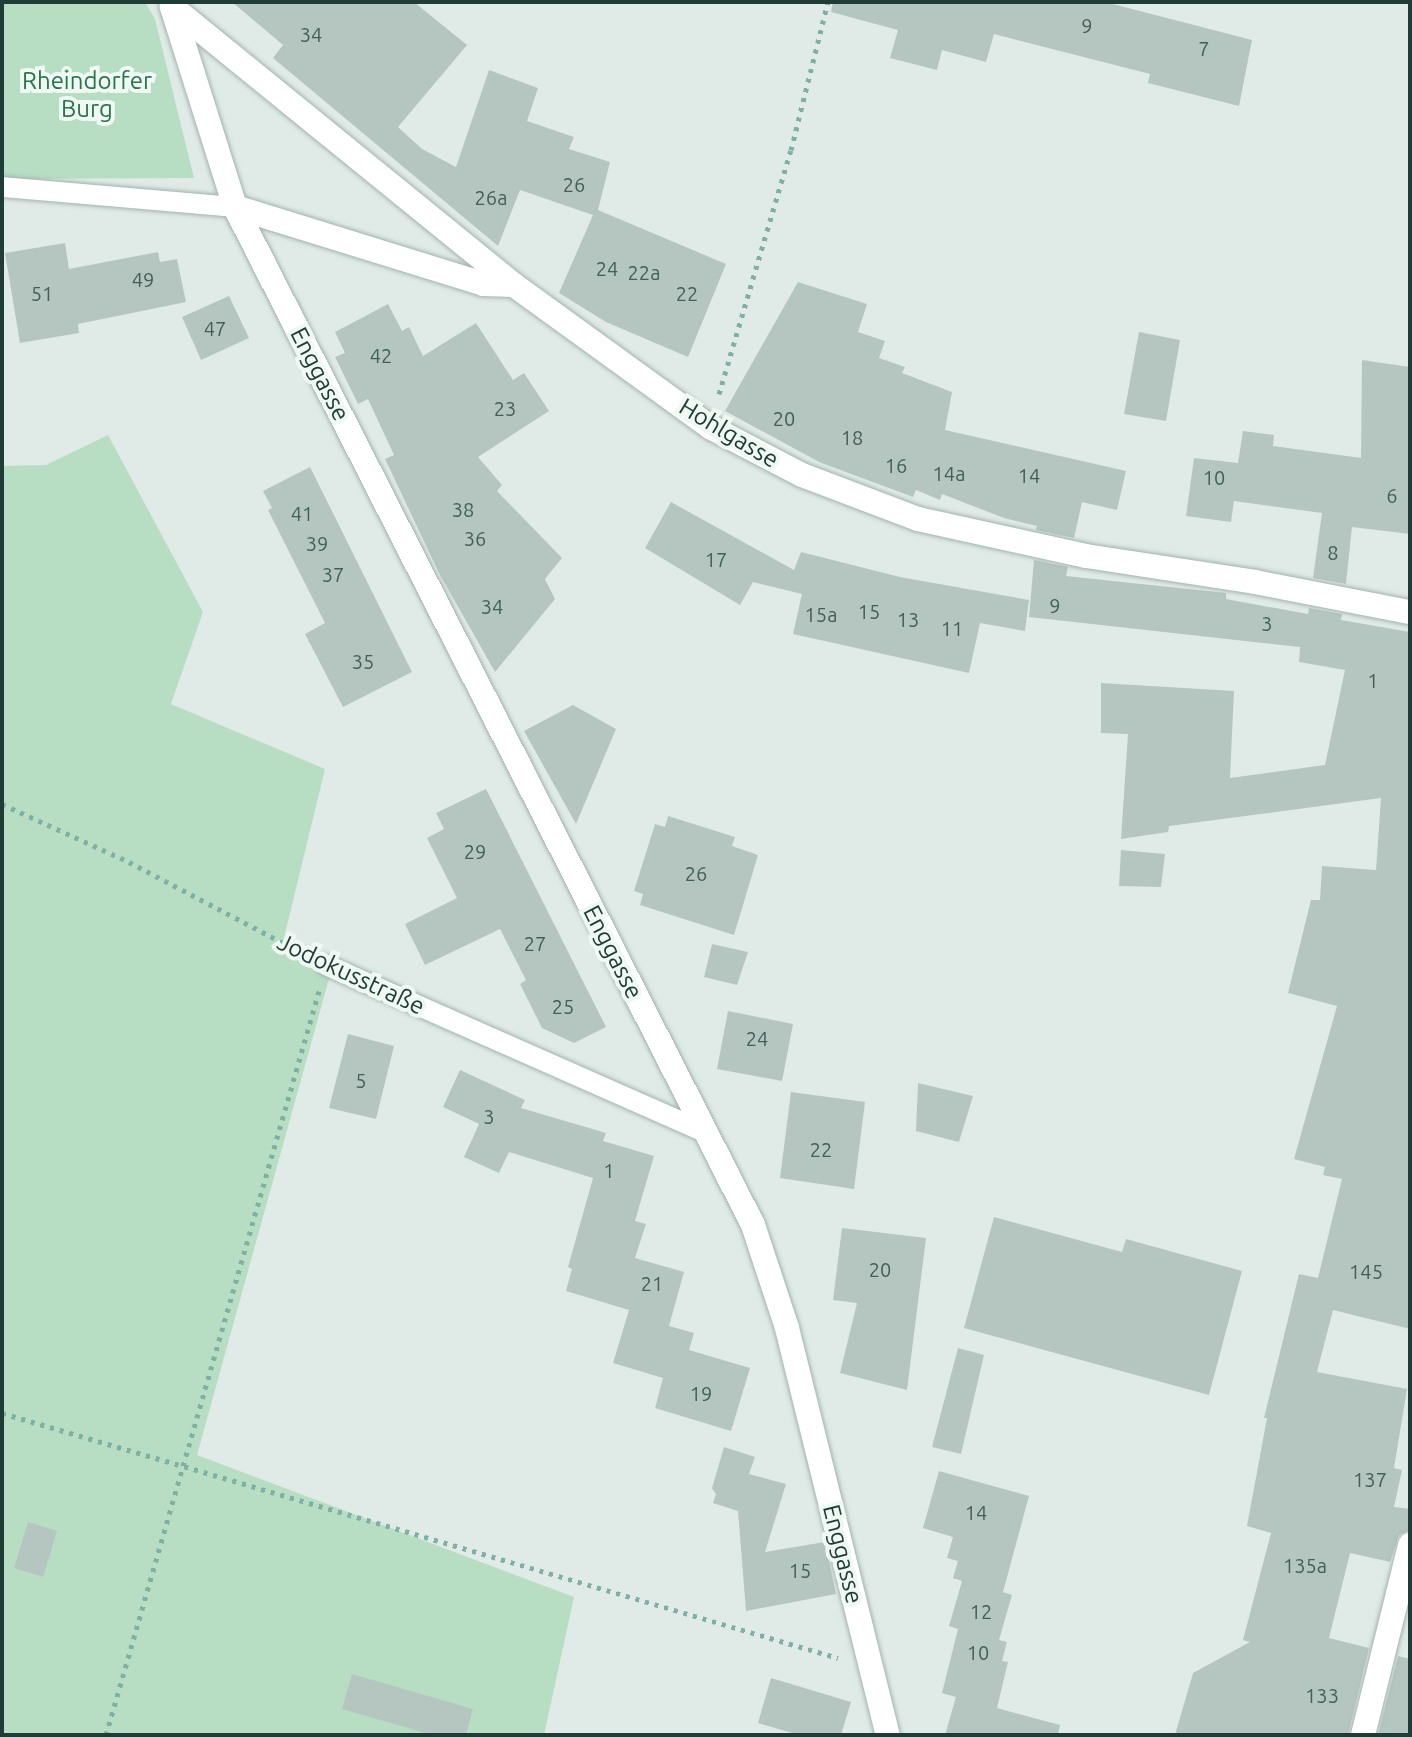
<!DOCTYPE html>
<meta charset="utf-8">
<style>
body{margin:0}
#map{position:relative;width:1412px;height:1737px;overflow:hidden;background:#e0ebe7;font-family:Ubuntu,sans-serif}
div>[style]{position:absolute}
.green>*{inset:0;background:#b7dec3}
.building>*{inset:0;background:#b5c6c0}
.path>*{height:5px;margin-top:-2.5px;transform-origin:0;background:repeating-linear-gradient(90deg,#7eb1a3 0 4px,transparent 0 10px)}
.roads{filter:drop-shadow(0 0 2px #a3b3ae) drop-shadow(0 0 2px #a3b3ae)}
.lane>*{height:20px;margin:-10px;padding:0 10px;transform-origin:10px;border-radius:10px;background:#fff}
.street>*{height:24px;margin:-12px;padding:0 12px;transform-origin:12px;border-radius:12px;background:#fff}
span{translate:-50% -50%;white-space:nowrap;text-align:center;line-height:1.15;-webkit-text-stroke:8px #f0f8f4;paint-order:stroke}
.number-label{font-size:20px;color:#455e58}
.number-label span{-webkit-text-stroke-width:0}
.park-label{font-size:24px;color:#287549}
.street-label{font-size:24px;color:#203c36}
.frame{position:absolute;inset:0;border:4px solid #203c36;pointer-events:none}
</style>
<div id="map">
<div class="green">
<i style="clip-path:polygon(2px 2px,145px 2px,155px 19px,194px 178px,2px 179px)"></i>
<i style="clip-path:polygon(108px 435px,203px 612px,171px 704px,325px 769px,284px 938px,332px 968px,197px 1455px,574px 1597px,544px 1735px,2px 1735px,2px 466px,46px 465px)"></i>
</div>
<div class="building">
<i style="clip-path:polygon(232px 2px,414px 2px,467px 45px,398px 127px,422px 149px,456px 167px,489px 70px,538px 88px,527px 121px,574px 137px,569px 149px,610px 162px,598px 210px,726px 264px,688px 357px,606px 322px,559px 293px,593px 215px,520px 190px,498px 246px,273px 58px,283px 45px)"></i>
<i style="clip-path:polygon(833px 2px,1105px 2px,1252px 40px,1239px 106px,1148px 83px,1150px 74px,994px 34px,986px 62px,942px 50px,937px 70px,890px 58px,898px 30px,831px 12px)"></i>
<i style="clip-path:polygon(65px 243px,69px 269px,158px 252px,160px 262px,177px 259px,186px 302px,78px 324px,79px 333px,20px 343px,5px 253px)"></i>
<i style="clip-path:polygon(798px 282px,867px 304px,858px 332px,885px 341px,879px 358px,905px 367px,902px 373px,952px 392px,945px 430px,1126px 471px,1117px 510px,1082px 502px,1074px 538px,1036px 530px,1037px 526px,1004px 518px,942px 494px,940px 500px,916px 490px,913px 497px,819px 462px,725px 411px)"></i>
<i style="clip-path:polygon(229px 296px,249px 338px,201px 360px,182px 317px)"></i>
<i style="clip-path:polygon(388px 304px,402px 331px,409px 327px,423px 356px,476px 323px,513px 380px,524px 373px,549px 411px,478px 457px,502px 485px,497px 491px,562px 558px,545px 579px,555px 599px,495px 672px,440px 575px,385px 459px,394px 455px,368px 399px,358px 404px,335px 357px,345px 353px,335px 332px)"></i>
<i style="clip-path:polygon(1139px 332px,1180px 340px,1166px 421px,1124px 414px)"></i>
<i style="clip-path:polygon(1362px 360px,1410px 367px,1410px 534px,1352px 527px,1346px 584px,1313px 578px,1322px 513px,1234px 501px,1231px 522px,1186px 516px,1194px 458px,1238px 463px,1243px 431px,1274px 435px,1273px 446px,1361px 458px)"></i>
<i style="clip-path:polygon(310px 467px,412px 672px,343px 707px,305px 634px,325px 623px,268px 510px,272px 508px,263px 491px)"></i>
<i style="clip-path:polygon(671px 502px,794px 570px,801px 552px,900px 577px,1029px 600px,1025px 631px,980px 623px,969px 673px,793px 634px,802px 594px,753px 582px,740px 605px,645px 548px)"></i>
<i style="clip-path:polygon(1034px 560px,1068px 567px,1066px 576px,1226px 593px,1226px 599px,1308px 614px,1309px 608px,1342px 614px,1341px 620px,1410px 632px,1410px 1329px,1333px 1310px,1317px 1372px,1407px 1389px,1394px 1468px,1402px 1470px,1394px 1507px,1410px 1509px,1410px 1530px,1399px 1535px,1390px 1562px,1350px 1553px,1329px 1638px,1369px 1648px,1348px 1735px,1175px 1735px,1193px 1673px,1250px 1642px,1243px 1640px,1271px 1533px,1247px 1526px,1267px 1418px,1264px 1418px,1299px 1274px,1318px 1278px,1342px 1179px,1323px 1175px,1325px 1167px,1294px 1159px,1337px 1006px,1288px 993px,1311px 900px,1320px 900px,1322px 866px,1376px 870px,1381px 798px,1169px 826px,1168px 832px,1121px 839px,1128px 734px,1101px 733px,1101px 683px,1234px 691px,1230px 778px,1325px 765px,1345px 670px,1299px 662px,1300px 647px,1029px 617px)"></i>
<i style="clip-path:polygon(573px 705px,616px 729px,576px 824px,524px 731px)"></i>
<i style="clip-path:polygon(486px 789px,606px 1027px,574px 1043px,542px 1028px,520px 984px,526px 980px,500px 929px,425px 965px,405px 924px,457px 898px,427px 838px,444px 829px,436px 813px)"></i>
<i style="clip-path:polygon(668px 816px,735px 837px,732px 846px,758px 855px,734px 935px,640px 905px,643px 894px,634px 891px,655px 824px,665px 827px)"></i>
<i style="clip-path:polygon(1121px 850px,1165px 854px,1161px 887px,1119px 886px)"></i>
<i style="clip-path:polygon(712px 944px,748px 952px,737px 985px,704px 977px)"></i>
<i style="clip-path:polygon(728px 1011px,793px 1024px,782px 1081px,717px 1069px)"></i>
<i style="clip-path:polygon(348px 1034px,394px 1046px,376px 1119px,329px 1108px)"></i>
<i style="clip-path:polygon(460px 1070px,525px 1100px,521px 1108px,606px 1133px,603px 1141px,654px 1156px,635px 1221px,646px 1224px,635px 1258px,684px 1272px,669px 1326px,694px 1333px,689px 1350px,750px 1368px,731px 1431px,655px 1408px,663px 1378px,613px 1363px,629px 1310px,566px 1291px,572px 1269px,568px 1267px,593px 1178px,509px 1152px,499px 1173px,464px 1157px,479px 1124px,443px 1107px)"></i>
<i style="clip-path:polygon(918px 1083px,973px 1096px,959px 1142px,916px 1131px)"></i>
<i style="clip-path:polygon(791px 1092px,865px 1102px,854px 1189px,780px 1178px)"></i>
<i style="clip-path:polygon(994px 1217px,1122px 1252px,1126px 1239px,1242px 1271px,1209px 1395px,964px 1328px)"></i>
<i style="clip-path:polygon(842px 1228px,926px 1238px,907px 1390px,840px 1373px,857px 1303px,833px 1300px)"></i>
<i style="clip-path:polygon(958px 1348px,984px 1355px,961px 1454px,932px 1447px)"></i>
<i style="clip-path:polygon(724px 1447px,755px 1457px,749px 1474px,786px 1484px,765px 1552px,825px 1542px,836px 1594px,746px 1611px,738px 1511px,713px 1503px,716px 1494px,712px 1488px)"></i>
<i style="clip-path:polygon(939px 1471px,1029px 1496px,1003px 1592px,1012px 1595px,999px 1640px,1007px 1642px,1002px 1661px,1008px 1662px,997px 1708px,1060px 1725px,1058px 1735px,945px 1735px,956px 1697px,942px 1693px,958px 1629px,949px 1626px,962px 1581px,953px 1578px,958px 1561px,947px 1558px,953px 1537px,923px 1528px)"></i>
<i style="clip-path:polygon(28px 1522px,57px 1531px,43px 1577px,14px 1568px)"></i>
<i style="clip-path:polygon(1398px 1656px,1410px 1659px,1410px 1735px,1378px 1735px)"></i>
<i style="clip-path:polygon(352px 1674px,473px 1709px,466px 1735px,432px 1735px,342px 1709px)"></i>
<i style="clip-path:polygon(771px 1678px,851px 1702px,841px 1735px,799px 1735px,758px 1723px)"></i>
</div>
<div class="path">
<i style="left:719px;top:394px;width:254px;rotate:-73.6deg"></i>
<i style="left:791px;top:150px;width:153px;rotate:-76deg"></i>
<i style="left:2px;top:804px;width:140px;rotate:24.5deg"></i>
<i style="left:129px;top:862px;width:195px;rotate:27.7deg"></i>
<i style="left:2px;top:1413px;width:871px;rotate:16.33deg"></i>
<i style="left:106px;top:1735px;width:774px;rotate:-74.02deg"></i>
</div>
<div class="roads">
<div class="lane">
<i style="left:2px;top:187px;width:234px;rotate:4.9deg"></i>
<i style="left:326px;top:965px;width:414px;rotate:23.8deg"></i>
</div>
<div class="street">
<i style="left:172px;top:7px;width:210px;rotate:72.5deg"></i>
<i style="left:235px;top:207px;width:1142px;rotate:63.03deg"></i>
<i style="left:753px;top:1225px;width:108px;rotate:71.7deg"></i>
<i style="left:787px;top:1328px;width:419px;rotate:76.1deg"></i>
<i style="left:172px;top:7px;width:441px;rotate:39.1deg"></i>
<i style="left:514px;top:285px;width:242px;rotate:35.9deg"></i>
<i style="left:710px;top:427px;width:104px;rotate:27.6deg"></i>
<i style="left:802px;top:475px;width:124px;rotate:20.8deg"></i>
<i style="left:918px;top:519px;width:172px;rotate:12.4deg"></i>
<i style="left:1086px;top:556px;width:171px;rotate:8.7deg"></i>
<i style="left:1255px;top:582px;width:158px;rotate:11deg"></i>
<i style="left:235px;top:207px;width:260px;rotate:17.2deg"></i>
<i style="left:483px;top:284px;width:31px;rotate:2deg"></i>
<i style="left:1363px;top:1735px;width:196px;rotate:-76.1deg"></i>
</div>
</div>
<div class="number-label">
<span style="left:1087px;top:25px">9</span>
<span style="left:311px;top:34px">34</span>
<span style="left:1204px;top:48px">7</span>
<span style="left:574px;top:184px">26</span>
<span style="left:491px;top:197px">26a</span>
<span style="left:607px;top:268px">24</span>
<span style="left:644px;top:272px">22a</span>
<span style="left:143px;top:279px">49</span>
<span style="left:42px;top:293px">51</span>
<span style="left:687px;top:293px">22</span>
<span style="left:215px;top:328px">47</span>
<span style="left:381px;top:355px">42</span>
<span style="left:505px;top:408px">23</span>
<span style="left:784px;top:418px">20</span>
<span style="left:852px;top:437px">18</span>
<span style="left:896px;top:465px">16</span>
<span style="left:949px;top:473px">14a</span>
<span style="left:1029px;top:475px">14</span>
<span style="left:1214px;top:477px">10</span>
<span style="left:1392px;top:495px">6</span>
<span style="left:463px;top:509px">38</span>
<span style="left:302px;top:513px">41</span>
<span style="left:475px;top:538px">36</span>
<span style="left:317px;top:543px">39</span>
<span style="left:1333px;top:552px">8</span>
<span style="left:716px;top:559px">17</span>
<span style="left:333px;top:574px">37</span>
<span style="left:1055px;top:605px">9</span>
<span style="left:492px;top:606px">34</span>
<span style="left:869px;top:611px">15</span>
<span style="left:821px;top:614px">15a</span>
<span style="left:908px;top:619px">13</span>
<span style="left:1267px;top:623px">3</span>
<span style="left:952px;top:628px">11</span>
<span style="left:363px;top:661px">35</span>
<span style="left:1373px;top:680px">1</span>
<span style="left:475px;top:851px">29</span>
<span style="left:696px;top:873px">26</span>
<span style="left:535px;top:943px">27</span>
<span style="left:563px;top:1006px">25</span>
<span style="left:757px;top:1038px">24</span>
<span style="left:361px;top:1080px">5</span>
<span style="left:489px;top:1116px">3</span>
<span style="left:821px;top:1149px">22</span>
<span style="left:609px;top:1170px">1</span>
<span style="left:880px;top:1269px">20</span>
<span style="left:1366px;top:1271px">145</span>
<span style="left:652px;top:1283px">21</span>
<span style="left:701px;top:1393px">19</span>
<span style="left:1370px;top:1479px">137</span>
<span style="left:976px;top:1512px">14</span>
<span style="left:1305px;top:1565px">135a</span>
<span style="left:800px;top:1570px">15</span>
<span style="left:981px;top:1611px">12</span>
<span style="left:978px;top:1652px">10</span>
<span style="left:1322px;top:1695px">133</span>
</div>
<div class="park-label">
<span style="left:87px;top:95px">Rheindorfer<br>Burg</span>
</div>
<div class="street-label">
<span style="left:320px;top:374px;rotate:63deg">Enggasse</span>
<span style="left:729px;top:433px;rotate:31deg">Hohlgasse</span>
<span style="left:613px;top:952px;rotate:63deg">Enggasse</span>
<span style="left:351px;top:974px;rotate:25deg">Jodokusstraße</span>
<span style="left:843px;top:1554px;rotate:76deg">Enggasse</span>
</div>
<div class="frame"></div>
</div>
